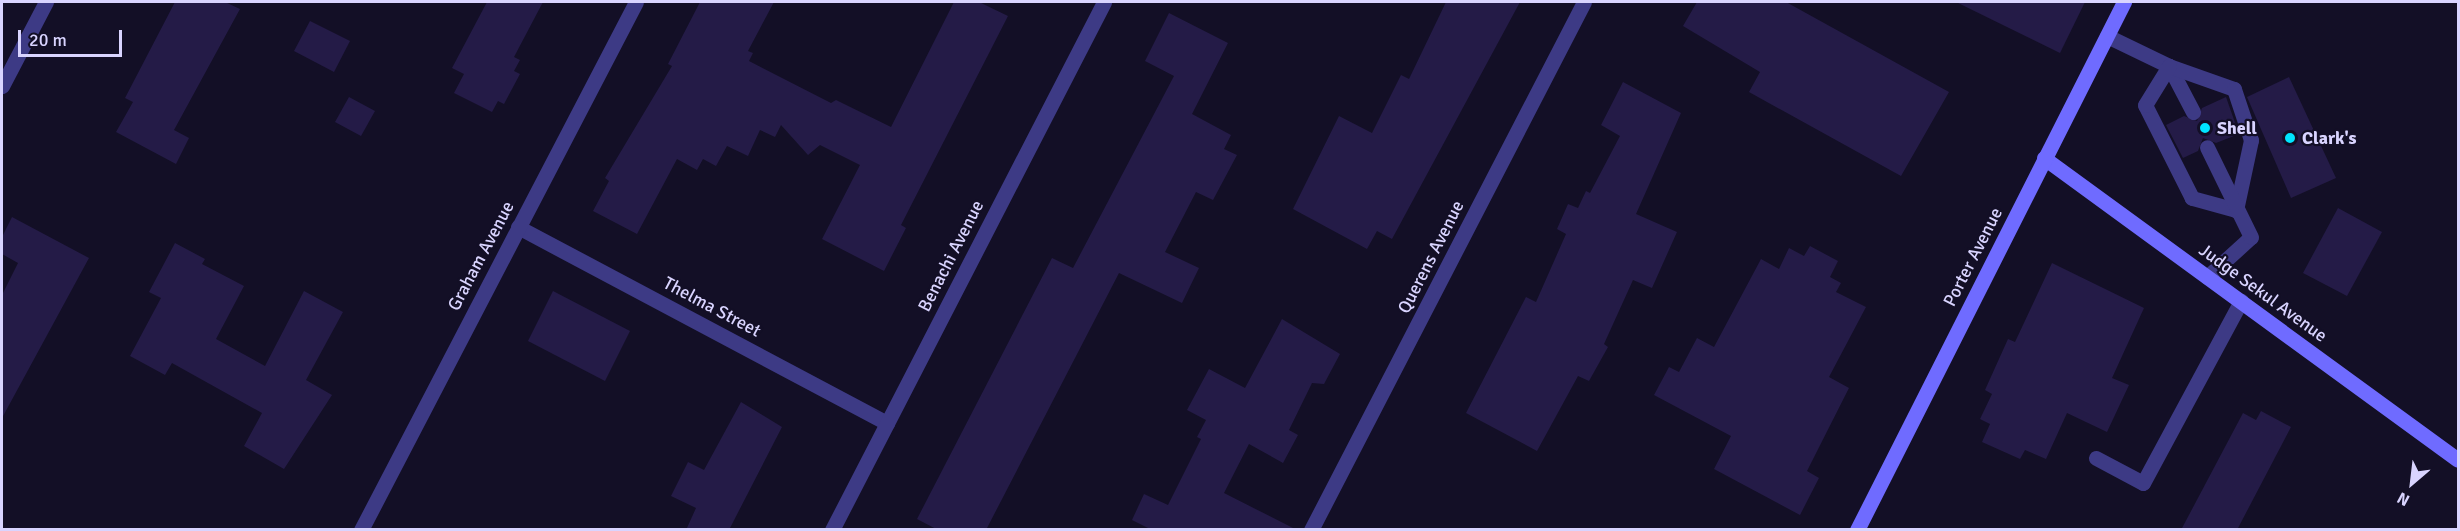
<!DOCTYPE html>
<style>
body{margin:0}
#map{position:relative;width:2460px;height:531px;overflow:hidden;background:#130f26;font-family:Signika,sans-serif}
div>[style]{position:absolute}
.building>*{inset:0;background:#241b47}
.lane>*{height:15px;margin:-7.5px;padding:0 7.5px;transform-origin:7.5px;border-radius:7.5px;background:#3d3a85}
.street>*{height:15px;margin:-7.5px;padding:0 7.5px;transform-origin:7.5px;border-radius:7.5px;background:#3d3a85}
.secondary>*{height:15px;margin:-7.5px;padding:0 7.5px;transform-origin:7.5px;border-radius:7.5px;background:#6f6bff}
.dots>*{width:16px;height:16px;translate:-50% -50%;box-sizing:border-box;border:3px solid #130f26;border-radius:50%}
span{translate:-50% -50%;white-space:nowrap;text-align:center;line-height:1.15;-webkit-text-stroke:4.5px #130f26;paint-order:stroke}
.poi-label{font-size:18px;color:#d9d4ff;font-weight:700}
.left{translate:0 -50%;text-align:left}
.street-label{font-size:18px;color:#d9d4ff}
.frame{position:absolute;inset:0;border:3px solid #d9d4ff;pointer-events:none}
.north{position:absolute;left:2382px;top:453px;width:60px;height:60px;-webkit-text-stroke:4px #130f26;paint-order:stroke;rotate:208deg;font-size:16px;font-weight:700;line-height:24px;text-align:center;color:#d9d4ff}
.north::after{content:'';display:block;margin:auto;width:21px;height:27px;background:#d9d4ff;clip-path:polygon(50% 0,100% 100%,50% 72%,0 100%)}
.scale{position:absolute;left:18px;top:30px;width:104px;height:27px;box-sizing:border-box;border:3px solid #d9d4ff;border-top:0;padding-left:8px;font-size:18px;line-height:21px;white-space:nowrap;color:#d9d4ff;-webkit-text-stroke:4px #130f26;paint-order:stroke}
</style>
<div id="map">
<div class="building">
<i style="clip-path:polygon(175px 2px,225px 2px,240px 9px,174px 130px,189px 138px,176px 164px,116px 132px,133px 102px,125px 98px)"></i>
<i style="clip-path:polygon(487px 2px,543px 2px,514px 57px,520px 60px,514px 71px,520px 74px,504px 104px,498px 101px,492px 112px,454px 93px,464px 74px,452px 68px)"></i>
<i style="clip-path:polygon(700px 2px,774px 2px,748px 51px,753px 53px,749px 61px,831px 103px,836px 100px,891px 127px,954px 2px,979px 2px,1008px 16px,901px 225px,906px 228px,884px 271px,822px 239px,860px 165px,820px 145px,808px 155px,781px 125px,775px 137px,760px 130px,748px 156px,727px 146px,716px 166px,703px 159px,697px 170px,677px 159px,637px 234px,593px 211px,609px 181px,605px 178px,672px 66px,668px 64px)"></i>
<i style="clip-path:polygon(1446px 2px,1520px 2px,1392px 239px,1377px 231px,1367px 249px,1293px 209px,1339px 116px,1372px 133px,1401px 75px,1409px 79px)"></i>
<i style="clip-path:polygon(1697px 2px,1786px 2px,1949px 92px,1901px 176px,1749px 92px,1760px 72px,1683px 26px)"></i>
<i style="clip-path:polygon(1956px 2px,2085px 2px,2060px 53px)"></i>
<i style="clip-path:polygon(1169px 13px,1228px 43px,1192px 114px,1231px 135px,1224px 149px,1237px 155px,1213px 200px,1196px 192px,1165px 252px,1199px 268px,1182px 303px,1119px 273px,986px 530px,938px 530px,917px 519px,1052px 258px,1073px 268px,1174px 76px,1145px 61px)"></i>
<i style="clip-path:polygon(310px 21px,350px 41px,334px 72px,294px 51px)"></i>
<i style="clip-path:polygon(2289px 77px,2336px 178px,2291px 198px,2247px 97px)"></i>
<i style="clip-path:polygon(1623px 82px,1681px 113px,1636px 214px,1677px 232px,1652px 288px,1633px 280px,1604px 344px,1608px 347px,1589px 381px,1578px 376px,1537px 451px,1466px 413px,1526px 297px,1536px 302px,1566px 234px,1557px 229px,1568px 204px,1578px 208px,1586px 191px,1590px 193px,1620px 136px,1601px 125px)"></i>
<i style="clip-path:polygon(349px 97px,375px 111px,361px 136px,335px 122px)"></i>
<i style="clip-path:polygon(2226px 97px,2239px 134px,2216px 143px,2203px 138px,2198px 151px,2183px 158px,2166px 125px,2184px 116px,2197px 121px,2202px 108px)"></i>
<i style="clip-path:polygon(2338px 208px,2382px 232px,2347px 296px,2303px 273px)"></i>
<i style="clip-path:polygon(12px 217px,89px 258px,2px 418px,2px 295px,18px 263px,2px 254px,2px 237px)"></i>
<i style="clip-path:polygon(175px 243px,205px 259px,202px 264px,244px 286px,216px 339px,265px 366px,304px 291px,343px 312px,306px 380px,332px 395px,284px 469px,244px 446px,262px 413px,172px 363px,165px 375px,130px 356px,161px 298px,149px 292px)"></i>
<i style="clip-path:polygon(1810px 246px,1838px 261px,1830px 277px,1841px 283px,1836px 292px,1866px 307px,1829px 377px,1849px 388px,1807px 471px,1819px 478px,1800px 515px,1714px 469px,1731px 436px,1654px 395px,1669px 367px,1679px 372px,1697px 338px,1714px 347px,1761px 259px,1779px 269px,1789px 248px,1804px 256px)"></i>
<i style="clip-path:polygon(2052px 263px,2144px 308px,2112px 378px,2129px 385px,2107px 432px,2067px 413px,2046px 459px,2025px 450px,2020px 459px,1982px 442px,1990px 424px,1980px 419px,1992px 394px,1985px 390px,2008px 339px,2015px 342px)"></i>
<i style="clip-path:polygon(553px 291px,630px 331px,605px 381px,528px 341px)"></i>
<i style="clip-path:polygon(1282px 319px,1340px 354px,1324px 384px,1312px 383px,1289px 430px,1298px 435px,1283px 463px,1249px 444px,1224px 493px,1297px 530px,1152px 530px,1132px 520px,1144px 494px,1168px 505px,1201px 439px,1197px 437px,1206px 420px,1187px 410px,1209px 369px,1245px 388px)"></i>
<i style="clip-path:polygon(741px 402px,782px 427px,729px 530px,686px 530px,696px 508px,671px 496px,688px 462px,704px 470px)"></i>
<i style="clip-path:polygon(2261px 411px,2291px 427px,2237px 530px,2181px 530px,2243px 413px,2256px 420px)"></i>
</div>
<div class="lane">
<i style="left:2107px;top:36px;width:69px;rotate:25.8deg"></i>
<i style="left:2169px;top:66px;width:52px;rotate:62.4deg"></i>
<i style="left:2169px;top:66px;width:69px;rotate:19.5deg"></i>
<i style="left:2234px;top:89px;width:54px;rotate:71.6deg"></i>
<i style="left:2251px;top:140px;width:72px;rotate:102.1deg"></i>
<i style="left:2236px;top:210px;width:46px;rotate:-164.7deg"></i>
<i style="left:2192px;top:198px;width:104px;rotate:-116.8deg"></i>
<i style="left:2145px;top:105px;width:46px;rotate:-58.4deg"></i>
<i style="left:2207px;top:277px;width:59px;rotate:-42.3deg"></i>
<i style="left:2251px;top:237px;width:100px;rotate:-116.1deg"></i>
<i style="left:2096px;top:458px;width:53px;rotate:28deg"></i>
<i style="left:2143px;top:483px;width:207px;rotate:-61.7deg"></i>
</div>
<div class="street">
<i style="left:2px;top:86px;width:95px;rotate:-62.4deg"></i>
<i style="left:518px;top:227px;width:418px;rotate:28deg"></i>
<i style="left:361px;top:530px;width:595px;rotate:-62.49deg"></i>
<i style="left:832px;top:530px;width:594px;rotate:-62.74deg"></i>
<i style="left:1311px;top:530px;width:594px;rotate:-62.66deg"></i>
</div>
<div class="secondary">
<i style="left:2044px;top:158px;width:512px;rotate:36.11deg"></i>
<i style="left:1857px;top:530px;width:592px;rotate:-63.18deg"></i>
</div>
<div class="dots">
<i style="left:2205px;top:128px;background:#00e5ff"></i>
<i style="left:2290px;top:138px;background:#00e5ff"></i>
</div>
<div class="poi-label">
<span class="left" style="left:2217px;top:128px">Shell</span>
<span class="left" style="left:2302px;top:138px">Clark's</span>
</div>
<div class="street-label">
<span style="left:481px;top:256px;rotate:-62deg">Graham Avenue</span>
<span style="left:951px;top:256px;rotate:-63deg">Benachi Avenue</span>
<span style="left:1431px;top:257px;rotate:-63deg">Querens Avenue</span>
<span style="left:1973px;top:257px;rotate:-63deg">Porter Avenue</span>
<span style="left:2263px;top:293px;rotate:36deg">Judge Sekul Avenue</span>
<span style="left:712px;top:307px;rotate:28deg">Thelma Street</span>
</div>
<div class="frame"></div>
<div class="north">N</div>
<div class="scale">20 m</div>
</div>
